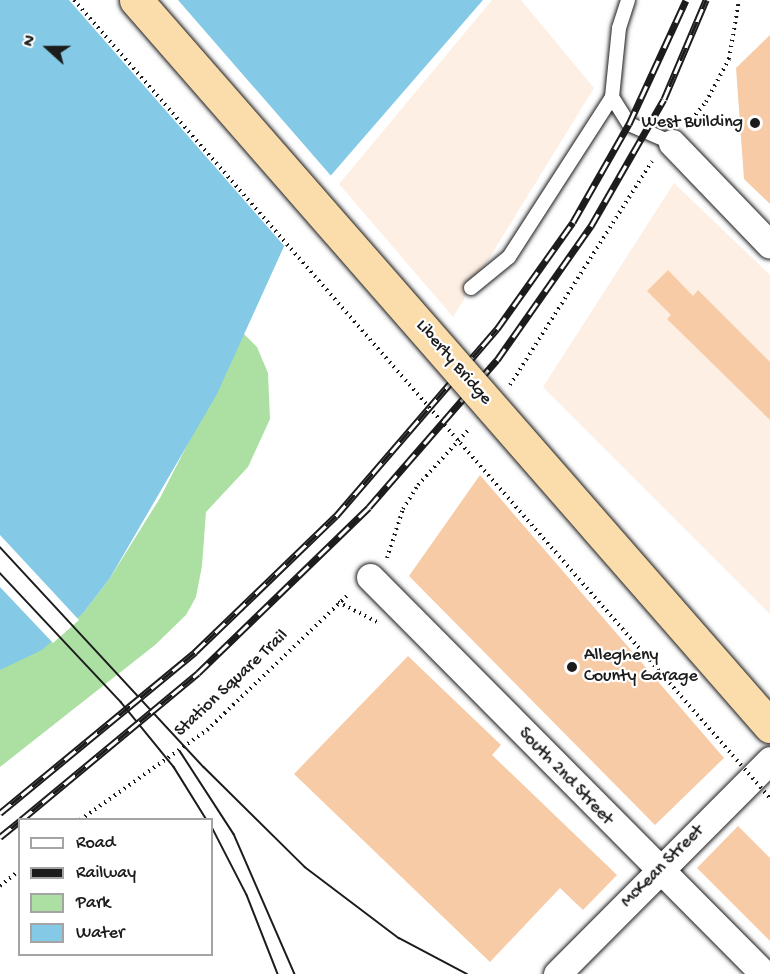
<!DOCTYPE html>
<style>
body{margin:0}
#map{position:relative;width:770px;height:974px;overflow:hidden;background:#fff;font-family:"Gochi Hand",sans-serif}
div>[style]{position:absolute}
.built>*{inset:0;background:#fdefe4}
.green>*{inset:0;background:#ace0a3}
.water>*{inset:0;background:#84c9e5}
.pier>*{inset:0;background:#fff}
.building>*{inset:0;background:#f7cba6}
.path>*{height:4px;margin-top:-2px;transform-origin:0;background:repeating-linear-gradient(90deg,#1c1c1c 0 1.5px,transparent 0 6px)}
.roads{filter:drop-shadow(0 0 2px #1c1c1c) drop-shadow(0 0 2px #1c1c1c)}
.service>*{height:14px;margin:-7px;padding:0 7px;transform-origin:7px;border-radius:7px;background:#fff}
.minor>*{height:27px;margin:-13.5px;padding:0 13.5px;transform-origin:13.5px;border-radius:13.5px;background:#fff}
.tram>*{height:1.5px;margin:-0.75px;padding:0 0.75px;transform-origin:0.75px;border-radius:0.75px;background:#1c1c1c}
.rail>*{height:7px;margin-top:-3.5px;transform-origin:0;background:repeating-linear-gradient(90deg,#fff 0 14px,#1c1c1c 0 28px);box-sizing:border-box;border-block:2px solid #1c1c1c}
.path-bridge>*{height:4px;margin-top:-2px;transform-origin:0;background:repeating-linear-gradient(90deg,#1c1c1c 0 1.5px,transparent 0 6px)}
.bridges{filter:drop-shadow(0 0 2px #1c1c1c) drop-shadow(0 0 2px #1c1c1c)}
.trunk-bridge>*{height:33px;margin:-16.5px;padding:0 16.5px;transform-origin:16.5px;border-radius:16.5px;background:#fbddab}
.dots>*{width:16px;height:16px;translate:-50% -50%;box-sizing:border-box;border:3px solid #fff;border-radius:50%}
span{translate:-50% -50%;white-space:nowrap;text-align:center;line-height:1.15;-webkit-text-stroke:4.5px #fff;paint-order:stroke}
.poi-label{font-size:18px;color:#1c1c1c}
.right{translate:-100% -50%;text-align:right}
.left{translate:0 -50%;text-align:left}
.street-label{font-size:18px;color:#1c1c1c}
.legend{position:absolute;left:18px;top:818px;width:195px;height:138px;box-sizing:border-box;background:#fff;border:2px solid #a4a4a4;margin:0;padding:8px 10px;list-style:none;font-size:18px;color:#1c1c1c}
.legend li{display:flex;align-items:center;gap:12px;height:30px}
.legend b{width:30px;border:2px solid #a4a4a4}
.north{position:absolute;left:18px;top:18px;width:60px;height:60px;-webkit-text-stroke:4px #fff;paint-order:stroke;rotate:291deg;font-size:16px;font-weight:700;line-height:24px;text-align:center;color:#1c1c1c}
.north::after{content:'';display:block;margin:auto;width:21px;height:27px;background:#1c1c1c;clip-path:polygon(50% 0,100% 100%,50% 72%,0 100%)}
</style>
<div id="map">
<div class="built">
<i style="clip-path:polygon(492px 0,521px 0,594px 88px,453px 317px,339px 184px)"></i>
<i style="clip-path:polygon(674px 183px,770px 275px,770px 614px,543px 387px)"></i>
</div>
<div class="green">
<i style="clip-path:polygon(244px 334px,257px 347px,268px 373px,270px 419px,248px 467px,206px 512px,202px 566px,196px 597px,186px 615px,155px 645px,0 767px,0 670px,84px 612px,110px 578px,160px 498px)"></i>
</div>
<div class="water">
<i style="clip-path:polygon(0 0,483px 0,300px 211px,217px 394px,110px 578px,84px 612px,42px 650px,0 670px)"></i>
</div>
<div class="pier">
<i style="clip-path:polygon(69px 0,178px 0,332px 177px,302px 212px,286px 248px)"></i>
<i style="clip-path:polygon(0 535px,79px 620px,53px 643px,0 587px)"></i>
</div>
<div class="building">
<i style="clip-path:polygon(770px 35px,770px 204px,744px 179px,736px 68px)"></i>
<i style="clip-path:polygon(668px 270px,693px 296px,698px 290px,770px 362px,770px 420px,667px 319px,671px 315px,647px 291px)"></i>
<i style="clip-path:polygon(480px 475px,724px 758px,655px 825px,409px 576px)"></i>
<i style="clip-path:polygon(408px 656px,501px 745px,492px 755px,617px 875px,583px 910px,560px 888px,490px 962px,294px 774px)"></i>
<i style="clip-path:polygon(738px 826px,770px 858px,770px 941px,697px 868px)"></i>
</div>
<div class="path">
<i style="left:688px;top:124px;width:28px;rotate:-51deg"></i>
<i style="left:706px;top:102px;width:49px;rotate:-61.9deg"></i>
<i style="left:729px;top:59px;width:60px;rotate:-80.4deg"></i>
<i style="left:510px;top:385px;width:265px;rotate:-57.6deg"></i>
<i style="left:387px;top:558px;width:52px;rotate:-71.9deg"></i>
<i style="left:403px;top:509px;width:28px;rotate:-58deg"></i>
<i style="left:418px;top:485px;width:77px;rotate:-47.6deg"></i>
<i style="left:338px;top:602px;width:44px;rotate:27.1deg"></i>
<i style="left:80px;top:820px;width:156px;rotate:-35.3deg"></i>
<i style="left:207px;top:730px;width:197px;rotate:-43.8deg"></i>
<i style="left:0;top:886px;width:26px;rotate:-39deg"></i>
</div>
<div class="roads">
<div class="service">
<i style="left:612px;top:97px;width:32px;rotate:58deg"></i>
<i style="left:629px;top:124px;width:47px;rotate:23.8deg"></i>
<i style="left:471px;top:288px;width:49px;rotate:-39.2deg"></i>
<i style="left:509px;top:257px;width:190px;rotate:-57.2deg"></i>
<i style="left:612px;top:97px;width:69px;rotate:-84.2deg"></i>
<i style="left:619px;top:28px;width:29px;rotate:-72deg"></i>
</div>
<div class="minor">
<i style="left:672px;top:143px;width:141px;rotate:46.1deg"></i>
<i style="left:370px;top:577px;width:559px;rotate:45.22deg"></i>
<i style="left:557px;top:974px;width:302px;rotate:-45.1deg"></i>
</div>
</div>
<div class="tram">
<i style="left:0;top:547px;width:300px;rotate:47.2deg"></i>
<i style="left:204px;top:767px;width:142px;rotate:44.7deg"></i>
<i style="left:305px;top:867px;width:118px;rotate:37.1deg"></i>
<i style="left:399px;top:938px;width:77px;rotate:27.9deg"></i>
<i style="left:0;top:573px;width:177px;rotate:46.8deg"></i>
<i style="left:121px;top:702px;width:84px;rotate:50.8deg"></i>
<i style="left:174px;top:767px;width:62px;rotate:58.1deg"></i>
<i style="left:180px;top:751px;width:99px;rotate:57deg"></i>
<i style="left:234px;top:834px;width:153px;rotate:66.5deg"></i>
<i style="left:212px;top:827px;width:76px;rotate:62.8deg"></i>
<i style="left:247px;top:895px;width:85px;rotate:68.6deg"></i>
</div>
<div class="rail">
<i style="left:0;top:813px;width:253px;rotate:-39.5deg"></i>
<i style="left:195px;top:652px;width:196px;rotate:-44deg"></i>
<i style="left:336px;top:516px;width:247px;rotate:-49.3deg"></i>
<i style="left:497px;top:329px;width:131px;rotate:-54.6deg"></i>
<i style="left:573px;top:222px;width:113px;rotate:-60.3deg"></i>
<i style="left:629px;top:124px;width:136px;rotate:-65.3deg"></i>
<i style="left:21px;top:820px;width:230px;rotate:-39.7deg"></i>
<i style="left:198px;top:673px;width:238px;rotate:-44.1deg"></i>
<i style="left:369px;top:507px;width:195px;rotate:-49deg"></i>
<i style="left:497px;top:360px;width:164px;rotate:-55deg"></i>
<i style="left:591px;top:226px;width:146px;rotate:-60.1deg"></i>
<i style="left:664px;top:99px;width:108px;rotate:-67deg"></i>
<i style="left:0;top:837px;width:26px;rotate:-39deg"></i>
</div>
<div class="path-bridge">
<i style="left:74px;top:0;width:1059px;rotate:48.91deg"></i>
</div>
<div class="bridges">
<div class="trunk-bridge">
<i style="left:136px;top:0;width:964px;rotate:48.87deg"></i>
</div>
</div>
<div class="dots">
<i style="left:755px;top:123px;background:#1c1c1c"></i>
<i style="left:572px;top:667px;background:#1c1c1c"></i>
</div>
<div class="poi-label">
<span class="right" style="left:743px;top:123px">West Building</span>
<span class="left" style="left:584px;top:667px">Allegheny<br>County Garage</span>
</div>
<div class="street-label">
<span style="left:453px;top:363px;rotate:49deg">Liberty Bridge</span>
<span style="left:232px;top:684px;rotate:-43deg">Station Square Trail</span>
<span style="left:565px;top:777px;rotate:46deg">South 2nd Street</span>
<span style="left:663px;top:867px;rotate:-45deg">McKean Street</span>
</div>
<ul class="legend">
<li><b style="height:8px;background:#fff"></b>Road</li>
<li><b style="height:8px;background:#1c1c1c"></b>Railway</li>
<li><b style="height:16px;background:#ace0a3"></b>Park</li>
<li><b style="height:16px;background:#84c9e5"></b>Water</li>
</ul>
<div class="north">N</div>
</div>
